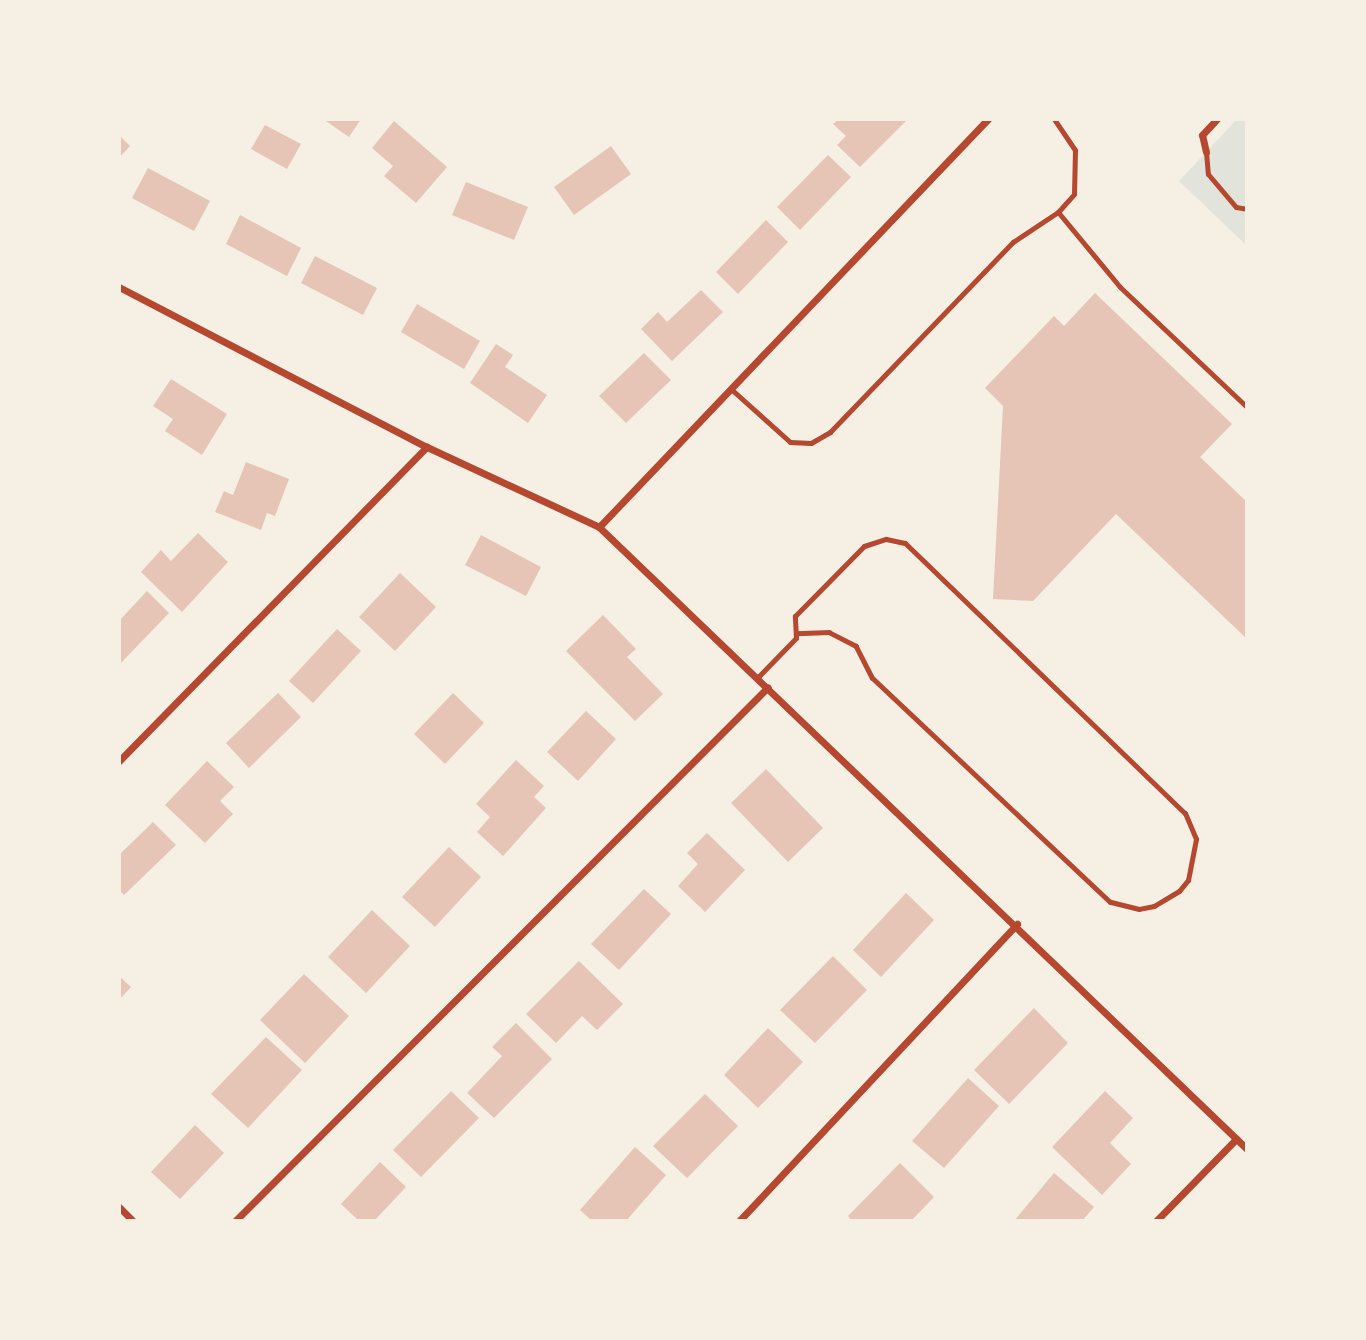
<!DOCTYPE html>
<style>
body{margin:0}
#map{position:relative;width:1366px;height:1340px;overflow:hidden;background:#f6efe4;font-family:Mulish,sans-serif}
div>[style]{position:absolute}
.green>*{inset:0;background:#e2e4dc}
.building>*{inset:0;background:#e6c5b7}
.service>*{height:5px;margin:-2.5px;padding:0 2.5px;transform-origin:2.5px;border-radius:2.5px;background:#b5482f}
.minor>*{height:7px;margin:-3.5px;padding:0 3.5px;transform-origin:3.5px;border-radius:3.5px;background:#b5482f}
span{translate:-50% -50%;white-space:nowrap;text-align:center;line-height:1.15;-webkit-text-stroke:6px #f6efe4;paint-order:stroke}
.frame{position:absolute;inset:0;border:121px solid #f6efe4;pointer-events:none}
</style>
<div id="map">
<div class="green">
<i style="clip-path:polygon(1237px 119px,1247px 119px,1247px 246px,1179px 181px)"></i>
</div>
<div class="building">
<i style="clip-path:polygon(323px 119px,361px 119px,349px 137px)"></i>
<i style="clip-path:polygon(839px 119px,908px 119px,860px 167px,837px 145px,846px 136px,833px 124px)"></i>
<i style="clip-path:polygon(394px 121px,447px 167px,416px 203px,384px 176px,393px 166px,372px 148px)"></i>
<i style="clip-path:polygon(265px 125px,301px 144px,287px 169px,251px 149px)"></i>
<i style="clip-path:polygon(119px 135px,130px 146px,119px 158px)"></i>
<i style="clip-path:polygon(611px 146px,631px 174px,574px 215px,554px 187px)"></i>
<i style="clip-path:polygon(828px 155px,851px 177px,800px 230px,777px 207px)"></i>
<i style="clip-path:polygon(148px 168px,210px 201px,194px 231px,132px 198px)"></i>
<i style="clip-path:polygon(466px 182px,528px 207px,514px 240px,452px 215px)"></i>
<i style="clip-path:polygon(240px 215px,301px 248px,287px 276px,226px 244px)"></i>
<i style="clip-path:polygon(766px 220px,788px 242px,738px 294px,716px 272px)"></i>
<i style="clip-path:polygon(315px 256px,377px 288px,363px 315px,301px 283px)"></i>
<i style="clip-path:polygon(701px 290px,723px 312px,672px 361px,641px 329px,658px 312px,667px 322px)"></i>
<i style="clip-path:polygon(1095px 293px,1232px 424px,1200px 457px,1247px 502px,1247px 639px,1116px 514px,1033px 601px,993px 599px,1003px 406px,985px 388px,1054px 316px,1064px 326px)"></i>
<i style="clip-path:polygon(417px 304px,480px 341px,464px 369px,401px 332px)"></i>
<i style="clip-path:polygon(496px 344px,513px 355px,505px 367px,547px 395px,528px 423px,470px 383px)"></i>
<i style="clip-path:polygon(644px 353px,671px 380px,626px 423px,599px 396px)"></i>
<i style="clip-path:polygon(171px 379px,227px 414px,202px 455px,165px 431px,173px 419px,153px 406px)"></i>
<i style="clip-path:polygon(246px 462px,289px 479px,275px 516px,267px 513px,261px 530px,215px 512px,224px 491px,233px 495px)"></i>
<i style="clip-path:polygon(198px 533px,228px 562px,182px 612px,141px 572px,161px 550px,171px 561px)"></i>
<i style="clip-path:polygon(481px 535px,541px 567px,526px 596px,465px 565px)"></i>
<i style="clip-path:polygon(400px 573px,436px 607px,395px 651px,359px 617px)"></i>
<i style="clip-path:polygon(147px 591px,169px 613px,119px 665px,119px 621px)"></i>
<i style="clip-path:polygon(603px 615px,636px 649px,627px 657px,663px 694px,635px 721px,566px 651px)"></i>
<i style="clip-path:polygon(337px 629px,361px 651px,313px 703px,289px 681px)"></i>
<i style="clip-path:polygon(278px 693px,301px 717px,249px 768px,226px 743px)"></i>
<i style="clip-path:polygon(453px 693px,484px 723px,445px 764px,414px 734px)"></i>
<i style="clip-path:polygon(586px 711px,616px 739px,578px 781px,547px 752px)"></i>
<i style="clip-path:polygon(516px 760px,544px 786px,534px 797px,546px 808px,503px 856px,477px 832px,490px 817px,476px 804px)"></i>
<i style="clip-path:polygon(207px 761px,234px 787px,220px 801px,233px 814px,205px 843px,165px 805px)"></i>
<i style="clip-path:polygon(766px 769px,823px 828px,788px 862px,731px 803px)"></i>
<i style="clip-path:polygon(153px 822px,176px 845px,124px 895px,119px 890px,119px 855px)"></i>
<i style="clip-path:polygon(707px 833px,745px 870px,705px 912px,678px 886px,698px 864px,687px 853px)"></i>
<i style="clip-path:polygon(449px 847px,481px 877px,435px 927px,402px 897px)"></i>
<i style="clip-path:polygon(644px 889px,671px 914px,619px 970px,591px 944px)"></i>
<i style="clip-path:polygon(906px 893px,934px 920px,881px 977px,853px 950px)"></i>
<i style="clip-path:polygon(372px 910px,410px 946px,366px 993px,328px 957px)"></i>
<i style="clip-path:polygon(833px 956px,867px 990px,815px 1043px,780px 1010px)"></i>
<i style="clip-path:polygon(579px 961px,623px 1004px,597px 1030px,582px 1016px,556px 1043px,526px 1014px)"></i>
<i style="clip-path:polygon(304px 974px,349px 1016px,305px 1063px,260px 1020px)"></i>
<i style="clip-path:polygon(119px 976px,131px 987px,119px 1000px)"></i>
<i style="clip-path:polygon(1034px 1008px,1068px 1043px,1009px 1104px,974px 1070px)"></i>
<i style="clip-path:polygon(516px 1023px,552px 1059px,494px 1118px,467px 1093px,502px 1056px,492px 1047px)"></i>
<i style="clip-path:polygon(768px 1028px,803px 1062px,758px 1108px,724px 1075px)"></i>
<i style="clip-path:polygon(266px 1037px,302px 1070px,248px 1128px,211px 1094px)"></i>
<i style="clip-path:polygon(968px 1078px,999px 1106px,944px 1168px,912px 1141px)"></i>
<i style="clip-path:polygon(451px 1091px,479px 1118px,421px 1177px,393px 1150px)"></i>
<i style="clip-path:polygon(1105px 1091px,1133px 1118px,1110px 1143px,1131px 1164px,1102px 1195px,1052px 1147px)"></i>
<i style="clip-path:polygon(705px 1094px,738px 1126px,687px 1178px,653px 1146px)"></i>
<i style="clip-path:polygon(195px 1125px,224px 1153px,180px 1199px,151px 1172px)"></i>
<i style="clip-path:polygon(635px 1147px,666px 1175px,626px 1221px,592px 1221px,580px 1210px)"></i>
<i style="clip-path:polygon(380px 1162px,406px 1187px,374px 1221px,359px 1221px,341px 1204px)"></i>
<i style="clip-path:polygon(900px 1163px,934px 1197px,911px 1221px,852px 1221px,848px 1216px)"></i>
<i style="clip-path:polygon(1054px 1173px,1094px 1207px,1082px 1221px,1014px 1221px)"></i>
</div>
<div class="service">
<i style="left:1206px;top:152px;width:22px;rotate:85deg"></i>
<i style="left:1208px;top:174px;width:43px;rotate:49.7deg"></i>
<i style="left:1236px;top:207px;width:11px;rotate:10deg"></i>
<i style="left:1058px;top:212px;width:97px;rotate:50.4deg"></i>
<i style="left:1120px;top:287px;width:175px;rotate:43.4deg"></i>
<i style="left:731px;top:389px;width:79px;rotate:41.9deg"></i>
<i style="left:790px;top:442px;width:21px;rotate:3deg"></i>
<i style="left:811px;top:443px;width:22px;rotate:-30deg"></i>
<i style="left:830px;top:432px;width:264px;rotate:-46.1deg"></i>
<i style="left:1013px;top:242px;width:54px;rotate:-33.7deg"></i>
<i style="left:1058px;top:212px;width:24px;rotate:-48deg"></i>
<i style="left:1074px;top:194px;width:44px;rotate:-88.7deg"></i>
<i style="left:1075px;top:150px;width:37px;rotate:-124deg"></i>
<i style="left:758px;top:677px;width:54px;rotate:-45.7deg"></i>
<i style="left:796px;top:638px;width:22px;rotate:-93deg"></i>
<i style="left:795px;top:616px;width:98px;rotate:-45.4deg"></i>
<i style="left:864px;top:546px;width:23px;rotate:-18deg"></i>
<i style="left:886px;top:539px;width:19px;rotate:12deg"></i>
<i style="left:905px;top:543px;width:389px;rotate:44deg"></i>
<i style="left:1185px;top:813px;width:28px;rotate:67deg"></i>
<i style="left:1196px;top:839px;width:42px;rotate:101deg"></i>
<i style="left:1188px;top:880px;width:14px;rotate:129deg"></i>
<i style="left:1179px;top:891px;width:29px;rotate:149deg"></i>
<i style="left:1154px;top:906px;width:15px;rotate:169deg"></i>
<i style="left:1139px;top:909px;width:30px;rotate:-166deg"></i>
<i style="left:1110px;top:902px;width:327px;rotate:-136.7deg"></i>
<i style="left:872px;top:678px;width:36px;rotate:-117deg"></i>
<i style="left:856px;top:646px;width:30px;rotate:-153deg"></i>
<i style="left:829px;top:632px;width:33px;rotate:178deg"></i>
</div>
<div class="minor">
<i style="left:1206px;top:152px;width:17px;rotate:-103deg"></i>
<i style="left:1202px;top:135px;width:22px;rotate:-47deg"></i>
<i style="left:119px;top:287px;width:347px;rotate:27.5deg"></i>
<i style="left:427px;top:447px;width:190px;rotate:24.9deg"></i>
<i style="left:599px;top:527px;width:898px;rotate:43.83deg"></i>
<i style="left:599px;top:527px;width:564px;rotate:-46.37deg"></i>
<i style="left:119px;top:761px;width:440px;rotate:-45.6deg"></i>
<i style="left:119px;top:1207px;width:20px;rotate:45deg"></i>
<i style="left:235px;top:1221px;width:754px;rotate:-45.05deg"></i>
<i style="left:739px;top:1221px;width:407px;rotate:-46.9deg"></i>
<i style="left:1156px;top:1221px;width:115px;rotate:-45.7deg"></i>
</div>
<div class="frame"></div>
</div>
